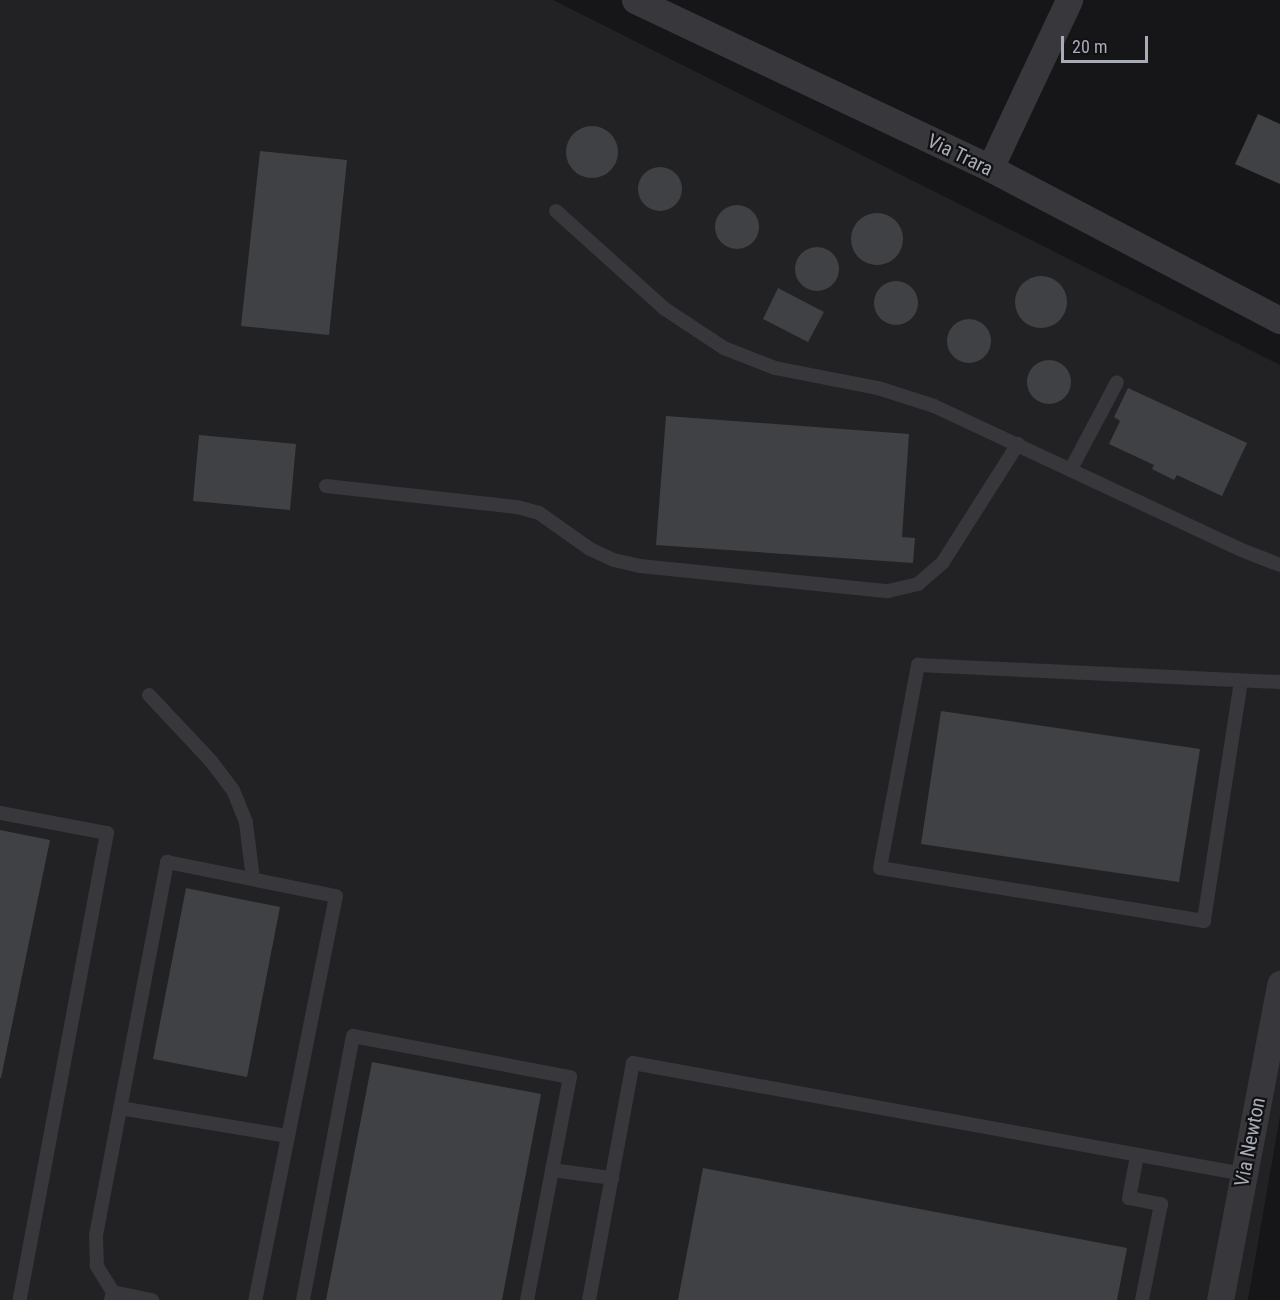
<!DOCTYPE html>
<style>
body{margin:0}
#map{position:relative;width:1280px;height:1300px;overflow:hidden;background:#161618;font-family:"Roboto Condensed",sans-serif}
div>[style]{position:absolute}
.built>*{inset:0;background:#222224}
.building>*{inset:0;background:#404144}
.round{border-radius:50%}
.lane>*{height:14px;margin:-7px;padding:0 7px;transform-origin:7px;border-radius:7px;background:#37373c}
.street>*{height:27px;margin:-13.5px;padding:0 13.5px;transform-origin:13.5px;border-radius:13.5px;background:#37373c}
span{translate:-50% -50%;white-space:nowrap;text-align:center;line-height:1.15;-webkit-text-stroke:4.5px #111113;paint-order:stroke}
.street-label{font-size:20px;color:#a8acb7}
.scale{position:absolute;left:1061px;top:36px;width:87px;height:27px;box-sizing:border-box;border:3px solid #a8acb7;border-top:0;padding-left:8px;font-size:18px;line-height:21px;white-space:nowrap;color:#a8acb7;-webkit-text-stroke:4px #111113;paint-order:stroke}
</style>
<div id="map">
<div class="built">
<i style="clip-path:polygon(0 0,553px 0,1280px 365px,1280px 1116px,1248px 1300px,0 1300px)"></i>
</div>
<div class="building">
<i style="clip-path:polygon(1258px 114px,1280px 124px,1280px 184px,1235px 164px)"></i>
<i class="round" style="left:566px;top:126px;width:52px;height:52px"></i>
<i style="clip-path:polygon(260px 151px,347px 160px,329px 335px,241px 326px)"></i>
<i class="round" style="left:638px;top:167px;width:44px;height:44px"></i>
<i class="round" style="left:715px;top:205px;width:44px;height:44px"></i>
<i class="round" style="left:851px;top:213px;width:52px;height:52px"></i>
<i class="round" style="left:795px;top:247px;width:44px;height:44px"></i>
<i class="round" style="left:1015px;top:276px;width:52px;height:52px"></i>
<i class="round" style="left:874px;top:281px;width:44px;height:44px"></i>
<i style="clip-path:polygon(778px 288px,824px 312px,808px 342px,763px 319px)"></i>
<i class="round" style="left:947px;top:319px;width:44px;height:44px"></i>
<i class="round" style="left:1027px;top:360px;width:44px;height:44px"></i>
<i style="clip-path:polygon(1128px 388px,1247px 443px,1222px 496px,1177px 475px,1174px 480px,1152px 469px,1154px 465px,1109px 444px,1120px 421px,1114px 417px)"></i>
<i style="clip-path:polygon(666px 416px,909px 434px,902px 537px,915px 538px,913px 563px,656px 545px)"></i>
<i style="clip-path:polygon(199px 435px,296px 444px,290px 510px,193px 501px)"></i>
<i style="clip-path:polygon(941px 711px,1200px 749px,1179px 882px,921px 844px)"></i>
<i style="clip-path:polygon(0 830px,50px 840px,1px 1078px,0 1078px)"></i>
<i style="clip-path:polygon(186px 888px,280px 907px,247px 1077px,153px 1059px)"></i>
<i style="clip-path:polygon(372px 1062px,541px 1094px,502px 1300px,326px 1300px)"></i>
<i style="clip-path:polygon(703px 1168px,1127px 1248px,1117px 1300px,678px 1300px)"></i>
</div>
<div class="lane">
<i style="left:556px;top:211px;width:147px;rotate:42deg"></i>
<i style="left:665px;top:309px;width:71px;rotate:33.5deg"></i>
<i style="left:724px;top:348px;width:55px;rotate:21.4deg"></i>
<i style="left:775px;top:368px;width:105px;rotate:11deg"></i>
<i style="left:878px;top:388px;width:59px;rotate:17.8deg"></i>
<i style="left:934px;top:406px;width:337px;rotate:25.1deg"></i>
<i style="left:1239px;top:549px;width:44px;rotate:21.3deg"></i>
<i style="left:1071px;top:469px;width:98px;rotate:-62.1deg"></i>
<i style="left:326px;top:486px;width:192px;rotate:6.3deg"></i>
<i style="left:517px;top:507px;width:23px;rotate:15deg"></i>
<i style="left:539px;top:513px;width:62px;rotate:35.2deg"></i>
<i style="left:590px;top:549px;width:26px;rotate:25deg"></i>
<i style="left:614px;top:560px;width:27px;rotate:13deg"></i>
<i style="left:640px;top:566px;width:249px;rotate:5.8deg"></i>
<i style="left:888px;top:591px;width:31px;rotate:-13deg"></i>
<i style="left:918px;top:584px;width:33px;rotate:-41deg"></i>
<i style="left:943px;top:562px;width:140px;rotate:-57.6deg"></i>
<i style="left:1241px;top:681px;width:243px;rotate:98.8deg"></i>
<i style="left:1204px;top:921px;width:328px;rotate:-170.7deg"></i>
<i style="left:880px;top:868px;width:207px;rotate:-79.4deg"></i>
<i style="left:918px;top:665px;width:362px;rotate:2.7deg"></i>
<i style="left:149px;top:695px;width:91px;rotate:46.8deg"></i>
<i style="left:211px;top:761px;width:36px;rotate:53deg"></i>
<i style="left:233px;top:790px;width:35px;rotate:68deg"></i>
<i style="left:246px;top:823px;width:56px;rotate:82.9deg"></i>
<i style="left:0;top:813px;width:109px;rotate:10.6deg"></i>
<i style="left:107px;top:833px;width:475px;rotate:100.6deg"></i>
<i style="left:120px;top:1108px;width:169px;rotate:9.5deg"></i>
<i style="left:1137px;top:1156px;width:43px;rotate:100.8deg"></i>
<i style="left:1129px;top:1198px;width:33px;rotate:11deg"></i>
<i style="left:1161px;top:1204px;width:98px;rotate:101.2deg"></i>
<i style="left:552px;top:1170px;width:61px;rotate:7.6deg"></i>
<i style="left:113px;top:1292px;width:40px;rotate:12deg"></i>
<i style="left:111px;top:1300px;width:8px;rotate:-76deg"></i>
<i style="left:113px;top:1292px;width:31px;rotate:-122deg"></i>
<i style="left:97px;top:1266px;width:31px;rotate:-92deg"></i>
<i style="left:96px;top:1235px;width:380px;rotate:-79.2deg"></i>
<i style="left:167px;top:862px;width:172px;rotate:11.4deg"></i>
<i style="left:336px;top:896px;width:412px;rotate:101.3deg"></i>
<i style="left:303px;top:1300px;width:269px;rotate:-79.3deg"></i>
<i style="left:353px;top:1036px;width:221px;rotate:10.7deg"></i>
<i style="left:570px;top:1077px;width:227px;rotate:100.9deg"></i>
<i style="left:589px;top:1300px;width:241px;rotate:-79.5deg"></i>
<i style="left:633px;top:1063px;width:621px;rotate:10.3deg"></i>
</div>
<div class="street">
<i style="left:635px;top:0;width:393px;rotate:25.3deg"></i>
<i style="left:990px;top:168px;width:327px;rotate:27.7deg"></i>
<i style="left:990px;top:168px;width:186px;rotate:-64.8deg"></i>
<i style="left:1220px;top:1300px;width:322px;rotate:-79.2deg"></i>
</div>
<div class="street-label">
<span style="left:960px;top:155px;rotate:26deg">Via Trara</span>
<span style="left:1250px;top:1142px;rotate:-79deg">Via Newton</span>
</div>
<div class="scale">20 m</div>
</div>
